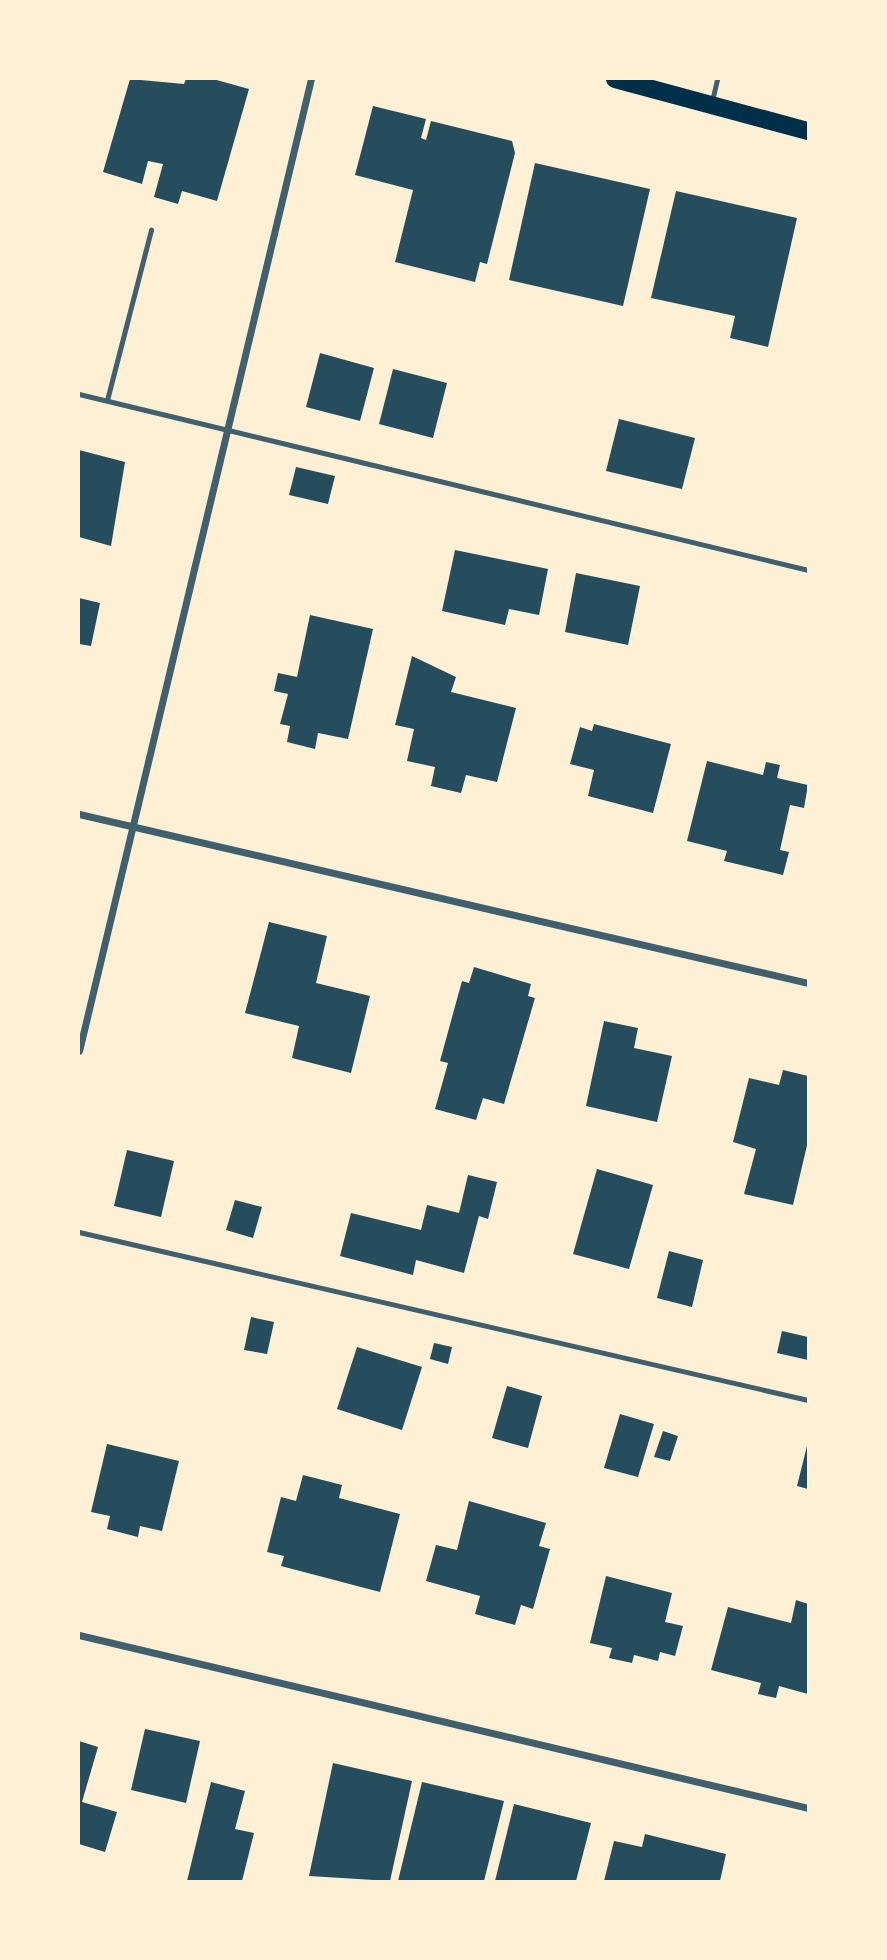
<!DOCTYPE html>
<style>
body{margin:0}
#map{position:relative;width:887px;height:1960px;overflow:hidden;background:#fdf0d5;font-family:Georgia,serif}
div>[style]{position:absolute}
.building>*{inset:0;background:#264d5e}
.service>*{height:5px;margin:-2.5px;padding:0 2.5px;transform-origin:2.5px;border-radius:2.5px;background:#3f606c}
.minor>*{height:7px;margin:-3.5px;padding:0 3.5px;transform-origin:3.5px;border-radius:3.5px;background:#3f606c}
.primary>*{height:18px;margin:-9px;padding:0 9px;transform-origin:9px;border-radius:9px;background:#003049}
span{translate:-50% -50%;white-space:nowrap;text-align:center;line-height:1.15;-webkit-text-stroke:7px #fdf0d5;paint-order:stroke}
.frame{position:absolute;inset:0;border:80px solid #fdf0d5;pointer-events:none}
</style>
<div id="map">
<div class="building">
<i style="clip-path:polygon(130px 79px,184px 84px,186px 79px,213px 79px,249px 89px,217px 201px,182px 191px,178px 204px,154px 197px,163px 164px,148px 161px,142px 184px,103px 172px)"></i>
<i style="clip-path:polygon(373px 106px,426px 119px,421px 138px,426px 140px,431px 121px,512px 141px,515px 153px,487px 264px,480px 262px,475px 282px,395px 262px,413px 190px,355px 175px)"></i>
<i style="clip-path:polygon(535px 163px,650px 189px,623px 306px,509px 280px)"></i>
<i style="clip-path:polygon(676px 191px,797px 218px,768px 347px,730px 338px,735px 316px,651px 298px)"></i>
<i style="clip-path:polygon(320px 353px,374px 368px,360px 421px,306px 407px)"></i>
<i style="clip-path:polygon(393px 369px,447px 383px,433px 438px,379px 424px)"></i>
<i style="clip-path:polygon(619px 419px,695px 438px,682px 489px,606px 471px)"></i>
<i style="clip-path:polygon(79px 450px,125px 462px,111px 546px,79px 537px)"></i>
<i style="clip-path:polygon(296px 467px,335px 476px,328px 504px,289px 495px)"></i>
<i style="clip-path:polygon(455px 550px,548px 569px,539px 615px,509px 609px,505px 625px,442px 611px)"></i>
<i style="clip-path:polygon(576px 573px,640px 586px,628px 645px,565px 632px)"></i>
<i style="clip-path:polygon(79px 598px,100px 603px,91px 646px,79px 644px)"></i>
<i style="clip-path:polygon(310px 615px,373px 629px,348px 739px,318px 733px,315px 749px,287px 742px,290px 726px,280px 724px,288px 694px,274px 691px,278px 673px,297px 677px)"></i>
<i style="clip-path:polygon(412px 656px,456px 677px,451px 692px,516px 708px,497px 782px,466px 775px,461px 793px,431px 786px,435px 767px,407px 761px,414px 729px,395px 725px)"></i>
<i style="clip-path:polygon(594px 724px,671px 744px,653px 813px,588px 796px,594px 770px,570px 764px,580px 727px,592px 731px)"></i>
<i style="clip-path:polygon(707px 761px,763px 775px,766px 762px,780px 765px,777px 778px,808px 785px,804px 808px,790px 805px,780px 850px,789px 852px,783px 875px,724px 861px,727px 851px,687px 841px)"></i>
<i style="clip-path:polygon(269px 922px,327px 936px,316px 983px,370px 996px,351px 1073px,292px 1058px,299px 1026px,245px 1013px)"></i>
<i style="clip-path:polygon(474px 967px,531px 984px,528px 996px,535px 998px,504px 1104px,483px 1098px,476px 1120px,435px 1109px,448px 1063px,440px 1061px,462px 981px,469px 983px)"></i>
<i style="clip-path:polygon(604px 1021px,638px 1028px,634px 1048px,672px 1056px,657px 1122px,586px 1106px)"></i>
<i style="clip-path:polygon(783px 1070px,808px 1076px,808px 1141px,793px 1205px,744px 1194px,756px 1149px,733px 1142px,749px 1078px,779px 1085px)"></i>
<i style="clip-path:polygon(127px 1150px,174px 1161px,161px 1217px,114px 1206px)"></i>
<i style="clip-path:polygon(597px 1169px,653px 1185px,629px 1269px,573px 1254px)"></i>
<i style="clip-path:polygon(468px 1175px,497px 1182px,488px 1219px,479px 1216px,464px 1273px,416px 1260px,413px 1275px,340px 1256px,351px 1213px,421px 1230px,427px 1205px,459px 1213px)"></i>
<i style="clip-path:polygon(235px 1200px,262px 1207px,253px 1238px,226px 1230px)"></i>
<i style="clip-path:polygon(669px 1251px,703px 1260px,692px 1307px,657px 1298px)"></i>
<i style="clip-path:polygon(251px 1317px,274px 1322px,267px 1354px,244px 1350px)"></i>
<i style="clip-path:polygon(782px 1331px,808px 1337px,808px 1360px,777px 1353px)"></i>
<i style="clip-path:polygon(434px 1343px,452px 1347px,448px 1364px,430px 1359px)"></i>
<i style="clip-path:polygon(357px 1347px,422px 1367px,402px 1430px,337px 1409px)"></i>
<i style="clip-path:polygon(507px 1386px,542px 1396px,528px 1448px,492px 1438px)"></i>
<i style="clip-path:polygon(620px 1414px,654px 1424px,638px 1477px,604px 1468px)"></i>
<i style="clip-path:polygon(663px 1431px,678px 1436px,670px 1461px,654px 1457px)"></i>
<i style="clip-path:polygon(107px 1444px,179px 1461px,162px 1531px,140px 1526px,138px 1537px,107px 1529px,110px 1516px,91px 1512px)"></i>
<i style="clip-path:polygon(807px 1446px,808px 1446px,808px 1489px,797px 1486px)"></i>
<i style="clip-path:polygon(303px 1475px,342px 1485px,339px 1498px,400px 1514px,380px 1592px,281px 1566px,284px 1556px,267px 1552px,281px 1497px,296px 1501px)"></i>
<i style="clip-path:polygon(469px 1501px,546px 1523px,539px 1546px,550px 1549px,533px 1609px,521px 1605px,515px 1625px,475px 1614px,480px 1596px,426px 1581px,436px 1545px,457px 1550px)"></i>
<i style="clip-path:polygon(606px 1576px,672px 1593px,665px 1622px,683px 1626px,675px 1656px,660px 1652px,658px 1661px,634px 1655px,632px 1663px,609px 1658px,612px 1648px,590px 1643px)"></i>
<i style="clip-path:polygon(796px 1600px,808px 1604px,808px 1694px,779px 1686px,776px 1698px,758px 1694px,761px 1683px,711px 1670px,728px 1607px,791px 1623px)"></i>
<i style="clip-path:polygon(145px 1729px,200px 1741px,186px 1803px,131px 1790px)"></i>
<i style="clip-path:polygon(79px 1741px,98px 1747px,82px 1802px,117px 1812px,105px 1852px,79px 1844px)"></i>
<i style="clip-path:polygon(333px 1763px,412px 1781px,390px 1881px,309px 1876px)"></i>
<i style="clip-path:polygon(211px 1782px,245px 1791px,235px 1829px,254px 1833px,242px 1881px,187px 1881px)"></i>
<i style="clip-path:polygon(422px 1782px,504px 1801px,484px 1881px,398px 1881px)"></i>
<i style="clip-path:polygon(514px 1804px,591px 1823px,576px 1881px,495px 1881px)"></i>
<i style="clip-path:polygon(645px 1834px,726px 1854px,720px 1881px,604px 1881px,614px 1841px,642px 1847px)"></i>
</div>
<div class="service">
<i style="left:712px;top:101px;width:23px;rotate:-77deg"></i>
<i style="left:79px;top:394px;width:750px;rotate:13.57deg"></i>
<i style="left:107px;top:400px;width:176px;rotate:-75.5deg"></i>
<i style="left:79px;top:1232px;width:748px;rotate:12.98deg"></i>
</div>
<div class="minor">
<i style="left:79px;top:814px;width:748px;rotate:13.05deg"></i>
<i style="left:79px;top:1051px;width:999px;rotate:-76.58deg"></i>
<i style="left:79px;top:1635px;width:749px;rotate:13.35deg"></i>
</div>
<div class="primary">
<i style="left:615px;top:79px;width:200px;rotate:15.1deg"></i>
</div>
<div class="frame"></div>
</div>
